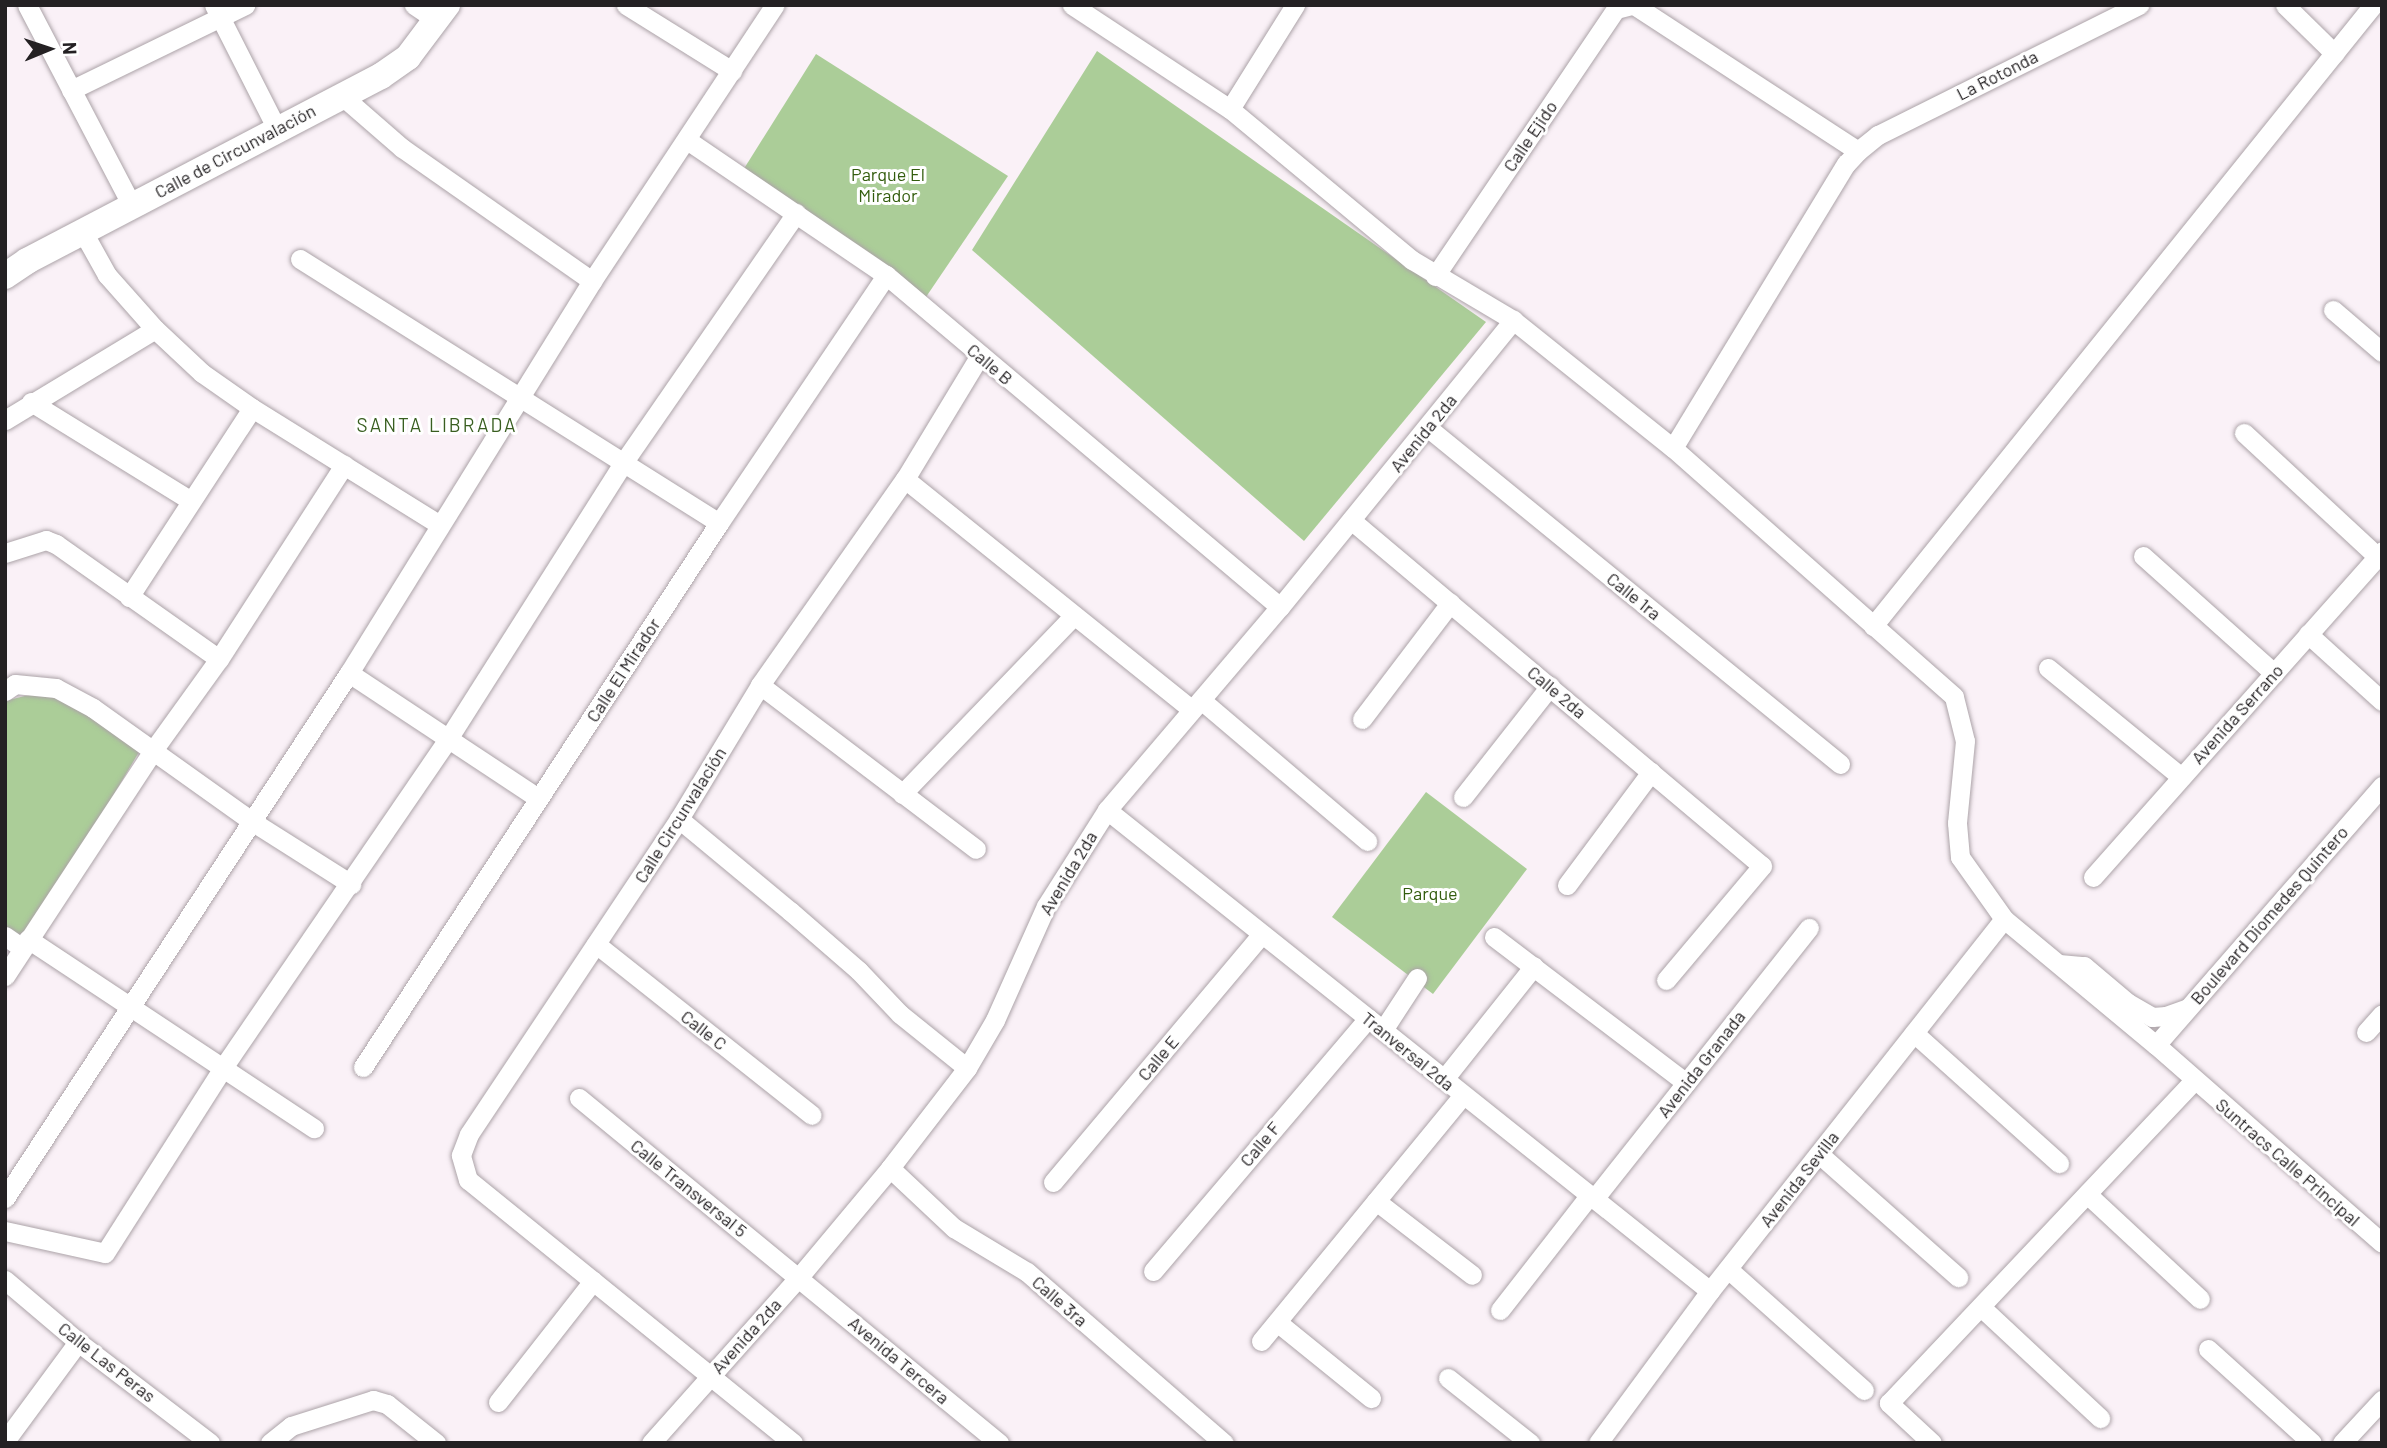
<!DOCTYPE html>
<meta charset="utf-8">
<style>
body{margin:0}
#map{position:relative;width:2387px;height:1448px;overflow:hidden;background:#faf1f7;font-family:Barlow,sans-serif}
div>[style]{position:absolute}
.green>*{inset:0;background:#abcd98}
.roads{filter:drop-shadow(0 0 2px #aca3a8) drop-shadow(0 0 2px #aca3a8)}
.street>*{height:19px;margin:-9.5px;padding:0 9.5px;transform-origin:9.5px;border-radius:9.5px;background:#fff}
.secondary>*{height:26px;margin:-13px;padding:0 13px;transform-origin:13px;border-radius:13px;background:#fff}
span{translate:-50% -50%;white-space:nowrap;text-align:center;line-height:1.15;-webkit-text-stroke:6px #fff;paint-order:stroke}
.street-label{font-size:18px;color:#242123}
.park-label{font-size:18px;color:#335d0e}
.neighbourhood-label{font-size:19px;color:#395e20;letter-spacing:2px}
.frame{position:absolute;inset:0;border:7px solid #242123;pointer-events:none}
.north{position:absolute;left:14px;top:14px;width:70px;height:70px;-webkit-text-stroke:5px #fff;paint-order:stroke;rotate:88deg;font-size:19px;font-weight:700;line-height:28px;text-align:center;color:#242123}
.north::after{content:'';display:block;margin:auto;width:24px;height:32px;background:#242123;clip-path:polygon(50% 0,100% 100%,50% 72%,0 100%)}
</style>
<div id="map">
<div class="green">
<i style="clip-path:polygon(1097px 51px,1486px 322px,1304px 541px,972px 250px)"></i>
<i style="clip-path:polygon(816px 54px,1008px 176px,926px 297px,740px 175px)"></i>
<i style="clip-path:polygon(56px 688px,139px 752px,28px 939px,5px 927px,5px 701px)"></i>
<i style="clip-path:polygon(1426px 792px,1527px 869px,1433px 994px,1332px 917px)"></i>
</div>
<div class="roads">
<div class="street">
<i style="left:27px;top:5px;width:227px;rotate:62.4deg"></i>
<i style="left:214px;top:5px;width:139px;rotate:63.1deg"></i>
<i style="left:414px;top:5px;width:27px;rotate:34deg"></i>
<i style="left:626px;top:5px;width:125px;rotate:31.9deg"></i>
<i style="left:1072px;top:5px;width:189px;rotate:33.4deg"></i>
<i style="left:1230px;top:109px;width:236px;rotate:39.7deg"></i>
<i style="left:1412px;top:260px;width:117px;rotate:30.7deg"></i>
<i style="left:1513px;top:320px;width:205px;rotate:38.7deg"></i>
<i style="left:1673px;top:448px;width:375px;rotate:41.5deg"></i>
<i style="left:1954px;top:697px;width:45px;rotate:76deg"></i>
<i style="left:1965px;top:741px;width:82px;rotate:95.6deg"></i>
<i style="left:1957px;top:823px;width:34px;rotate:85deg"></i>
<i style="left:1960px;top:857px;width:76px;rotate:54.6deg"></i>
<i style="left:2004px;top:919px;width:197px;rotate:39.7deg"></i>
<i style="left:2156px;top:1045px;width:300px;rotate:41.2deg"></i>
<i style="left:1634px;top:5px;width:267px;rotate:33.1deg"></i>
<i style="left:2285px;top:5px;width:69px;rotate:44.4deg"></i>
<i style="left:71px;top:90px;width:194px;rotate:-26deg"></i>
<i style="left:341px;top:95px;width:81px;rotate:41deg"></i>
<i style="left:402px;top:148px;width:232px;rotate:35deg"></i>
<i style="left:1230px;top:109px;width:123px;rotate:-58deg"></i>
<i style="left:687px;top:140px;width:240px;rotate:34.2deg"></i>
<i style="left:886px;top:275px;width:515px;rotate:40.12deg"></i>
<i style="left:83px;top:232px;width:49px;rotate:60.8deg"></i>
<i style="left:107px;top:275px;width:72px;rotate:48.4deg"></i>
<i style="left:155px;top:329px;width:64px;rotate:43.1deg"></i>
<i style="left:202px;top:373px;width:61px;rotate:35deg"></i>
<i style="left:252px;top:408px;width:221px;rotate:31.9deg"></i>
<i style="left:300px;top:259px;width:495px;rotate:32.2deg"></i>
<i style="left:1435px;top:276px;width:323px;rotate:-55.9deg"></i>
<i style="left:1616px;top:9px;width:16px;rotate:-14deg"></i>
<i style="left:2333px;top:310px;width:65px;rotate:40.6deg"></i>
<i style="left:31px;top:402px;width:188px;rotate:31.7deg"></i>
<i style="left:5px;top:420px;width:175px;rotate:-31.2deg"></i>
<i style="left:1427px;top:427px;width:533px;rotate:39.21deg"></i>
<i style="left:2244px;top:433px;width:181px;rotate:42.8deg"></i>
<i style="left:1673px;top:448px;width:333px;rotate:-58.7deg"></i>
<i style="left:1846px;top:164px;width:18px;rotate:-47deg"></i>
<i style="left:1858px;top:151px;width:26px;rotate:-39deg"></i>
<i style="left:1878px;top:135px;width:292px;rotate:-26.5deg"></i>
<i style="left:905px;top:479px;width:368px;rotate:38.8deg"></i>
<i style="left:1351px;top:520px;width:537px;rotate:40.09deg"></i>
<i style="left:1762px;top:866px;width:149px;rotate:130.1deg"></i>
<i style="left:5px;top:553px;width:43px;rotate:-17.6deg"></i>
<i style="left:46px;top:540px;width:11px;rotate:22deg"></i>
<i style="left:56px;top:544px;width:199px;rotate:35.2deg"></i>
<i style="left:2143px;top:556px;width:176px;rotate:41.8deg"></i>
<i style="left:129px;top:597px;width:225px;rotate:-56.9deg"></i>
<i style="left:1873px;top:626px;width:797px;rotate:-51.16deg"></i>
<i style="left:2308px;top:634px;width:100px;rotate:42.2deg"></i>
<i style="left:2048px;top:668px;width:172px;rotate:39.3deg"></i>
<i style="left:349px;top:673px;width:227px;rotate:33.5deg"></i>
<i style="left:760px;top:685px;width:271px;rotate:37.2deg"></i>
<i style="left:5px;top:691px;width:12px;rotate:-35deg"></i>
<i style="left:15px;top:684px;width:41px;rotate:5.6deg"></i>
<i style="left:56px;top:688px;width:42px;rotate:28.4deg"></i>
<i style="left:93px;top:708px;width:193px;rotate:35.5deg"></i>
<i style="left:250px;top:820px;width:120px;rotate:32.4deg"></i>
<i style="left:1201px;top:700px;width:218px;rotate:40.3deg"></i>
<i style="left:1362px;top:719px;width:146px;rotate:-52.8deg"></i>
<i style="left:902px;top:794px;width:248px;rotate:-46.1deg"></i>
<i style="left:1463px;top:797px;width:141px;rotate:-51.9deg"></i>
<i style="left:1107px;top:810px;width:771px;rotate:38.58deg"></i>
<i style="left:679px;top:819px;width:144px;rotate:39.7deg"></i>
<i style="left:790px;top:911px;width:91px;rotate:41deg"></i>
<i style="left:859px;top:971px;width:59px;rotate:46.4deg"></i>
<i style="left:900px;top:1014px;width:86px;rotate:38.9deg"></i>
<i style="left:2093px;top:877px;width:436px;rotate:-48.4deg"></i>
<i style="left:1567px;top:885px;width:141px;rotate:-53.4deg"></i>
<i style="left:5px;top:936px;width:21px;rotate:35deg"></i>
<i style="left:1494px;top:937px;width:241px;rotate:37.2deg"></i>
<i style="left:28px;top:939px;width:343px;rotate:33.5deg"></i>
<i style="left:596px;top:944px;width:275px;rotate:38.4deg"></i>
<i style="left:2059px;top:964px;width:25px;rotate:5deg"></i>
<i style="left:2084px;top:966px;width:57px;rotate:40.1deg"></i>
<i style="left:2128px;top:1003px;width:28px;rotate:30deg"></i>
<i style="left:2152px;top:1017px;width:14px;rotate:-4deg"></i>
<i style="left:2166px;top:1016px;width:23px;rotate:-20deg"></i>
<i style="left:5px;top:976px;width:272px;rotate:-56.7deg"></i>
<i style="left:154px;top:749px;width:111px;rotate:-54.2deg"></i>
<i style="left:219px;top:659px;width:231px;rotate:-57.2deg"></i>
<i style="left:1383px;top:1030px;width:62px;rotate:-56.8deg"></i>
<i style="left:2366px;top:1032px;width:24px;rotate:-48deg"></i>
<i style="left:1914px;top:1033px;width:195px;rotate:41.9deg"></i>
<i style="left:2156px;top:1045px;width:344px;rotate:-48.9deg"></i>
<i style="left:363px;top:1067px;width:650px;rotate:-56.8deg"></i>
<i style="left:719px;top:523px;width:299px;rotate:-56deg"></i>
<i style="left:1444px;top:1079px;width:144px;rotate:-51.5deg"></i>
<i style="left:579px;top:1098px;width:544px;rotate:39.4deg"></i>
<i style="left:1819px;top:1154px;width:186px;rotate:41.5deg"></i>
<i style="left:890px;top:1168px;width:88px;rotate:43.2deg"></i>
<i style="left:954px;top:1228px;width:85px;rotate:31.1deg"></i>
<i style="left:1027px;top:1272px;width:261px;rotate:41deg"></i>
<i style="left:1053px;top:1182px;width:324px;rotate:-49.9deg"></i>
<i style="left:2087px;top:1194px;width:154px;rotate:42.9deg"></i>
<i style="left:5px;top:1198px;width:628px;rotate:-56.77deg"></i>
<i style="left:349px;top:673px;width:461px;rotate:-58.2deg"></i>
<i style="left:592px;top:281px;width:331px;rotate:-56.5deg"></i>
<i style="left:1594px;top:1199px;width:346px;rotate:-51.6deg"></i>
<i style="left:1376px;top:1201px;width:121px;rotate:37.6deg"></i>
<i style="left:5px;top:1231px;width:102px;rotate:12.4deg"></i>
<i style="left:105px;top:1253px;width:218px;rotate:-57.5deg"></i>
<i style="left:222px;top:1069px;width:400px;rotate:-55.6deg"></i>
<i style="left:448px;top:739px;width:327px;rotate:-57.6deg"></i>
<i style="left:623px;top:463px;width:304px;rotate:-55.3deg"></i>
<i style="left:1728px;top:1269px;width:182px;rotate:41.7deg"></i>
<i style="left:1153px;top:1271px;width:332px;rotate:-49.6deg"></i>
<i style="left:5px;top:1280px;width:96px;rotate:40.3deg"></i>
<i style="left:78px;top:1342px;width:166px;rotate:37.4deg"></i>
<i style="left:1981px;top:1307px;width:163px;rotate:43deg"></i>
<i style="left:1500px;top:1310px;width:146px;rotate:-52deg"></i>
<i style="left:1277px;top:1322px;width:121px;rotate:39deg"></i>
<i style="left:1261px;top:1341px;width:318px;rotate:-50.6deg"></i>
<i style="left:2208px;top:1349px;width:140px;rotate:42.1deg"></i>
<i style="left:1448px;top:1378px;width:105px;rotate:38.4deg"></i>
<i style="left:498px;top:1402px;width:154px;rotate:-51.9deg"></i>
<i style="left:5px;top:1441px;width:123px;rotate:-53.6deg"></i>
<i style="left:270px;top:1443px;width:27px;rotate:-39deg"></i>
<i style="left:291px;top:1426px;width:86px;rotate:-17.6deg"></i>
<i style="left:373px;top:1400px;width:15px;rotate:16deg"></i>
<i style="left:387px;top:1404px;width:63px;rotate:38.5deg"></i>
<i style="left:651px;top:1443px;width:222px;rotate:-48.3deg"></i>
<i style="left:799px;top:1277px;width:142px;rotate:-50.1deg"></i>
<i style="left:890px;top:1168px;width:126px;rotate:-52.4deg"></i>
<i style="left:967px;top:1068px;width:56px;rotate:-59.7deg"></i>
<i style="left:995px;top:1020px;width:125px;rotate:-65.9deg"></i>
<i style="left:1046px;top:906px;width:114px;rotate:-57.6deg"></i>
<i style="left:1107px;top:810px;width:267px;rotate:-49.6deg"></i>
<i style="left:1280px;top:607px;width:370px;rotate:-50.9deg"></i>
<i style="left:793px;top:1443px;width:418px;rotate:-141deg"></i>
<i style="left:468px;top:1180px;width:26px;rotate:-106deg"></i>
<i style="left:461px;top:1155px;width:22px;rotate:-69deg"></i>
<i style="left:469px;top:1134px;width:379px;rotate:-56.3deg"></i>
<i style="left:679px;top:819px;width:157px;rotate:-58.8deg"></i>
<i style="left:760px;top:685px;width:252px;rotate:-54.9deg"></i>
<i style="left:905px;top:479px;width:145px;rotate:-58.8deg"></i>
<i style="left:1598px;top:1443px;width:189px;rotate:-53.6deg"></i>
<i style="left:1710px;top:1291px;width:474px;rotate:-51.7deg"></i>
<i style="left:1932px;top:1443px;width:59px;rotate:-137.1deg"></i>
<i style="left:1889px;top:1403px;width:444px;rotate:-46.6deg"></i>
<i style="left:2342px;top:1443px;width:59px;rotate:-47.1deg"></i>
</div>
<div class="secondary">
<i style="left:5px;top:276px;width:27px;rotate:-34deg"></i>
<i style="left:27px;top:261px;width:399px;rotate:-27.6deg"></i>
<i style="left:381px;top:76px;width:33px;rotate:-35deg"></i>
<i style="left:408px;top:57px;width:65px;rotate:-53.1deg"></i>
</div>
</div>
<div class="street-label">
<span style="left:1997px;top:75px;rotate:-27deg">La Rotonda</span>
<span style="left:1530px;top:136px;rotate:-56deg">Calle Ejido</span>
<span style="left:235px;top:151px;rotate:-28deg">Calle de Circunvalación</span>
<span style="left:990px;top:364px;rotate:40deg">Calle B</span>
<span style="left:1423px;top:433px;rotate:-51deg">Avenida 2da</span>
<span style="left:1634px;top:596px;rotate:39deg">Calle 1ra</span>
<span style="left:623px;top:670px;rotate:-57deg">Calle El Mirador</span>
<span style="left:1557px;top:692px;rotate:40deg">Calle 2da</span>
<span style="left:2237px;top:714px;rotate:-48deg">Avenida Serrano</span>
<span style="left:680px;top:815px;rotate:-58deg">Calle Circunvalación</span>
<span style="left:1068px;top:873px;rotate:-59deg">Avenida 2da</span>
<span style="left:2269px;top:915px;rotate:-49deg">Boulevard Diomedes Quintero</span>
<span style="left:704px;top:1030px;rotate:38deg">Calle C</span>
<span style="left:1408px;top:1051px;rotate:39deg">Tranversal 2da</span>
<span style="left:1158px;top:1058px;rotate:-50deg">Calle E</span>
<span style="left:1701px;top:1064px;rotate:-52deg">Avenida Granada</span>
<span style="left:1260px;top:1144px;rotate:-50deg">Calle F</span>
<span style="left:2288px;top:1162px;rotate:41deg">Suntracs Calle Principal</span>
<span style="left:1799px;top:1179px;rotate:-52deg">Avenida Sevilla</span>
<span style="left:689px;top:1188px;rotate:39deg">Calle Transversal 5</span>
<span style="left:1060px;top:1301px;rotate:41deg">Calle 3ra</span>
<span style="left:746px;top:1336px;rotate:-48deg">Avenida 2da</span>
<span style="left:899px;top:1360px;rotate:40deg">Avenida Tercera</span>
<span style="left:107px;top:1362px;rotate:38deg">Calle Las Peras</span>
</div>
<div class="park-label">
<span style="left:888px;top:185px">Parque El<br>Mirador</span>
<span style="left:1430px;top:893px">Parque</span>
</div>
<div class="neighbourhood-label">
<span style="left:437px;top:425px">SANTA LIBRADA</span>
</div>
<div class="frame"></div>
<div class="north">N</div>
</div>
